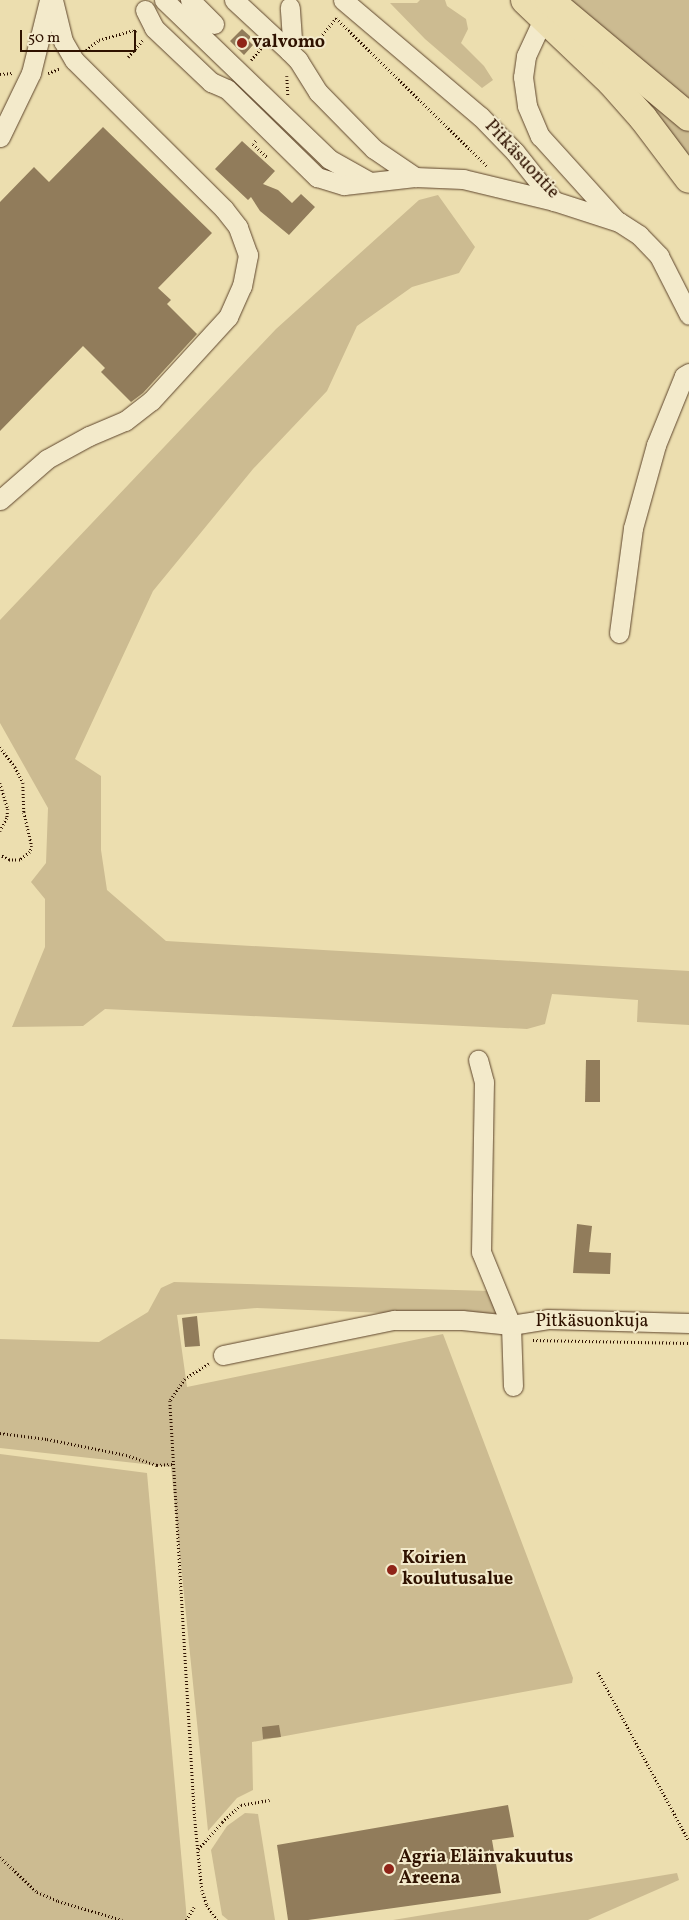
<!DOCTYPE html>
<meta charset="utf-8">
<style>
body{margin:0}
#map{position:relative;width:689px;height:1920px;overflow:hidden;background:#ecdeaf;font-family:Vollkorn,serif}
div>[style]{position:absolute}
.green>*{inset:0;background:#ccbb91}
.building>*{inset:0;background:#917c5b}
.path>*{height:2.5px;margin-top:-1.25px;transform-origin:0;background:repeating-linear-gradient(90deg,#2f1200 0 1px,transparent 0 3.5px)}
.roads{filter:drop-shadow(0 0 1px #5e452c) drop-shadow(0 0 1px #5e452c)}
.minor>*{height:19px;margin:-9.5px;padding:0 9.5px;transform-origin:9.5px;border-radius:9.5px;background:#f3eacb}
.highway>*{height:28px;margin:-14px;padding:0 14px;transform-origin:14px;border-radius:14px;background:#ecdeaf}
.dots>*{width:14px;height:14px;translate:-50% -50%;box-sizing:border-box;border:2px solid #f3eacb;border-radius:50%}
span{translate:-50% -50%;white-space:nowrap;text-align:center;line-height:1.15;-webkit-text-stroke:4px #f3eacb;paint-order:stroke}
.poi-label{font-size:18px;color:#2f1200;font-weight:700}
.left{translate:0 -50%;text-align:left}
.street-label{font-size:18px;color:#2f1200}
.scale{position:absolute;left:20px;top:30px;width:116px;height:22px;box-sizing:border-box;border:2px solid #2f1200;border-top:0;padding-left:6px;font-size:15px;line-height:18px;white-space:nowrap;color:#2f1200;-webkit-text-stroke:4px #f3eacb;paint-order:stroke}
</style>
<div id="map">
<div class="green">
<i style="clip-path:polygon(420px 0,445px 0,447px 6px,466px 19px,468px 29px,461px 43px,484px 66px,493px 80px,482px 88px,425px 39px,390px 3px,417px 3px)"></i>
<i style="clip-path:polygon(557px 0,689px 0,689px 106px)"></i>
<i style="clip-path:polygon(625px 90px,641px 92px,689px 132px,689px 170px)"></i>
<i style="clip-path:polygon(438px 195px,475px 247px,459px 273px,412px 287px,357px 326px,327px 391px,253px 469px,153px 591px,75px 759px,101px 776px,101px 850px,107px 890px,166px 941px,689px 971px,689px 1025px,637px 1022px,638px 1000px,552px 994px,545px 1024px,527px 1029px,105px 1009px,83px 1026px,12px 1027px,45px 947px,45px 899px,31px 882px,46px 863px,48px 808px,0 723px,0 620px,276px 329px,419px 200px)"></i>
<i style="clip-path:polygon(174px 1282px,490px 1291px,499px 1313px,462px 1316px,257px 1308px,177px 1315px,187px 1387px,443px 1334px,573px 1678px,572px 1683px,252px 1742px,253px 1790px,237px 1798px,208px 1831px,171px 1467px,0 1448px,0 1339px,99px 1342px,148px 1312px,161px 1288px)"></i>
<i style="clip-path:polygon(0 1454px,147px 1473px,187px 1920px,0 1920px)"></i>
<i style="clip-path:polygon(245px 1813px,258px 1814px,275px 1920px,228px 1920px,222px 1915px,211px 1850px,227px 1826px)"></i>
<i style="clip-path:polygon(677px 1873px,679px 1880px,588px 1920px,393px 1920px)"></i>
</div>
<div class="building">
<i style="clip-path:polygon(242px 29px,251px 37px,248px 40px,253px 45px,244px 55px,230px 41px)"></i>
<i style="clip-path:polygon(103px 127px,212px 233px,158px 288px,171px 300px,167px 304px,197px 334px,143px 393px,131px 402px,101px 372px,105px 368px,83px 346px,0 431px,0 202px,34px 167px,49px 182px)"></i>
<i style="clip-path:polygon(242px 141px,275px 171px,263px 184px,278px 190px,292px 203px,301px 194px,315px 207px,289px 235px,260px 211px,251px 197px,248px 200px,215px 169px)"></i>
<i style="clip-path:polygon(586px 1060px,600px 1060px,600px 1102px,585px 1102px)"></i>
<i style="clip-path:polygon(577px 1224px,592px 1226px,589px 1252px,611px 1253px,610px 1274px,573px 1273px)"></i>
<i style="clip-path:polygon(197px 1316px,200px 1346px,185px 1347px,182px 1318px)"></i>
<i style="clip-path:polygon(279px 1725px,281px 1737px,263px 1739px,262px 1727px)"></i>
<i style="clip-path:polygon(508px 1805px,514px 1837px,492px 1840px,501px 1893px,308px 1920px,288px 1920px,277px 1845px)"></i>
</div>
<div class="path">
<i style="left:311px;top:48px;width:39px;rotate:-50deg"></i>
<i style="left:336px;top:18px;width:213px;rotate:44.4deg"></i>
<i style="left:86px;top:50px;width:16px;rotate:-38deg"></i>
<i style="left:99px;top:40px;width:35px;rotate:-16deg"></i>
<i style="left:133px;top:30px;width:4px;rotate:34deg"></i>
<i style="left:128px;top:57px;width:23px;rotate:-49deg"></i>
<i style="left:251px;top:60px;width:16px;rotate:-50deg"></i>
<i style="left:48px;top:73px;width:12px;rotate:-20deg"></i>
<i style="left:0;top:74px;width:13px;rotate:-4deg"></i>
<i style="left:287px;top:76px;width:20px;rotate:87deg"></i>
<i style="left:256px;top:141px;width:4px;rotate:135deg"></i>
<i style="left:253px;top:144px;width:19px;rotate:43deg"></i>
<i style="left:0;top:747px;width:25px;rotate:53deg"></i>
<i style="left:15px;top:767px;width:18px;rotate:63deg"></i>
<i style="left:23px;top:783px;width:29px;rotate:88deg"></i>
<i style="left:24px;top:812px;width:35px;rotate:77deg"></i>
<i style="left:32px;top:846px;width:6px;rotate:108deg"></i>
<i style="left:30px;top:852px;width:13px;rotate:141deg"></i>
<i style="left:20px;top:860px;width:11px;rotate:180deg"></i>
<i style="left:9px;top:860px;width:10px;rotate:-151deg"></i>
<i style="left:0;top:783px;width:27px;rotate:73deg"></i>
<i style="left:8px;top:809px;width:9px;rotate:96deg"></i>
<i style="left:7px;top:818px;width:15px;rotate:118deg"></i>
<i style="left:533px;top:1340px;width:156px;rotate:1.1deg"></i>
<i style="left:209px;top:1364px;width:28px;rotate:148deg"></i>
<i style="left:185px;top:1379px;width:27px;rotate:124deg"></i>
<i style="left:170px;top:1401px;width:420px;rotate:86.6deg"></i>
<i style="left:195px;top:1820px;width:70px;rotate:84.3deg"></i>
<i style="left:202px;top:1890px;width:16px;rotate:72deg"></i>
<i style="left:207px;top:1905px;width:18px;rotate:56deg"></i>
<i style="left:0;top:1433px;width:47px;rotate:7.3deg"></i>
<i style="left:47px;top:1439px;width:81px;rotate:11.4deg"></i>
<i style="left:126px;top:1455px;width:33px;rotate:18deg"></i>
<i style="left:157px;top:1465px;width:15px;rotate:-4deg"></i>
<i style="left:598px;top:1672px;width:192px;rotate:61.7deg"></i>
<i style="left:198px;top:1849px;width:36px;rotate:-48deg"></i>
<i style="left:222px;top:1822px;width:25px;rotate:-42deg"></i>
<i style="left:241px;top:1805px;width:29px;rotate:-10deg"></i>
<i style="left:0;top:1857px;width:51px;rotate:43.4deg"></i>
<i style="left:37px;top:1892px;width:23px;rotate:23deg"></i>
<i style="left:58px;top:1901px;width:67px;rotate:16.5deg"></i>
<i style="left:186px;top:1920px;width:15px;rotate:-58deg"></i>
</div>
<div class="roads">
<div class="minor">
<i style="left:164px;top:0;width:229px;rotate:43.9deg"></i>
<i style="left:329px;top:159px;width:45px;rotate:29.4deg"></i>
<i style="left:190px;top:0;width:34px;rotate:45deg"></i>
<i style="left:234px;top:0;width:75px;rotate:42.8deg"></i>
<i style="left:289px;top:51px;width:13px;rotate:45deg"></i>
<i style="left:298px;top:60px;width:38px;rotate:58deg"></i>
<i style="left:318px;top:92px;width:80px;rotate:45.5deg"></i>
<i style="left:374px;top:149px;width:50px;rotate:34.3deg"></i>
<i style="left:343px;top:0;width:180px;rotate:40.3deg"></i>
<i style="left:480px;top:116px;width:50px;rotate:45.8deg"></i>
<i style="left:515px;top:152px;width:63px;rotate:51.5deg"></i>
<i style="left:145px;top:10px;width:20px;rotate:63deg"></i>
<i style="left:154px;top:28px;width:79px;rotate:43.5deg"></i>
<i style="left:211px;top:82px;width:17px;rotate:24deg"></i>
<i style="left:227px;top:89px;width:126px;rotate:44.4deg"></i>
<i style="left:317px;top:177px;width:28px;rotate:17deg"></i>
<i style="left:344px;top:185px;width:71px;rotate:-6.4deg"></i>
<i style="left:415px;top:177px;width:48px;rotate:2.4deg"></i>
<i style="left:463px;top:179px;width:94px;rotate:13.6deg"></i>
<i style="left:554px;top:201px;width:68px;rotate:17.9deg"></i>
<i style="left:619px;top:222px;width:24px;rotate:33deg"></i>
<i style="left:639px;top:235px;width:29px;rotate:46deg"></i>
<i style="left:659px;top:256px;width:66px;rotate:63deg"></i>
<i style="left:544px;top:17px;width:43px;rotate:114.8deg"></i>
<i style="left:526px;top:56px;width:21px;rotate:98deg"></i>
<i style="left:523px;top:77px;width:29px;rotate:82deg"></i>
<i style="left:527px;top:106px;width:33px;rotate:67deg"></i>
<i style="left:540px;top:136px;width:113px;rotate:47.9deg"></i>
<i style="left:289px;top:51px;width:12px;rotate:-76deg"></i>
<i style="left:292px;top:39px;width:32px;rotate:-94deg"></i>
<i style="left:0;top:137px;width:71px;rotate:-64.2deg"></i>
<i style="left:31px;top:73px;width:75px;rotate:-76.1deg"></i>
<i style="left:0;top:500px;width:62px;rotate:-41.1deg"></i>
<i style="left:47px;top:459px;width:48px;rotate:-28.7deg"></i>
<i style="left:89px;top:436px;width:39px;rotate:-23deg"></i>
<i style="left:125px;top:421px;width:33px;rotate:-38deg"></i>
<i style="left:151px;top:401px;width:114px;rotate:-47.5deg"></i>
<i style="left:228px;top:317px;width:34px;rotate:-66deg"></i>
<i style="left:242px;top:286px;width:32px;rotate:-79deg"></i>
<i style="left:248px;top:255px;width:30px;rotate:-110deg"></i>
<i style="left:238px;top:227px;width:23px;rotate:-128deg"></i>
<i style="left:224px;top:209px;width:211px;rotate:-135.2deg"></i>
<i style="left:74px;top:60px;width:22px;rotate:-120deg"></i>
<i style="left:63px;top:41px;width:42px;rotate:-103.7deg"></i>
<i style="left:619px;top:633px;width:106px;rotate:-82.4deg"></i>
<i style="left:633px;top:528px;width:86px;rotate:-74.5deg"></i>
<i style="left:656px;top:445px;width:74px;rotate:-67.9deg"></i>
<i style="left:684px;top:376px;width:6px;rotate:-31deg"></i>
<i style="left:223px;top:1355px;width:175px;rotate:-11.6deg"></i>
<i style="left:394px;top:1320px;width:68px"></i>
<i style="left:462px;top:1320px;width:49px;rotate:5.8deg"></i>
<i style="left:511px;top:1325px;width:79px;rotate:-112.3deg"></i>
<i style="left:481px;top:1252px;width:170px;rotate:-89deg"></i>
<i style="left:484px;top:1082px;width:23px;rotate:-105deg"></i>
<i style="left:513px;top:1386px;width:61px;rotate:-91.9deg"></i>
<i style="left:511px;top:1325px;width:36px;rotate:-9deg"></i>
<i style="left:547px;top:1319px;width:142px;rotate:1.6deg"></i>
</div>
<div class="highway">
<i style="left:525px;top:0;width:119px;rotate:43.6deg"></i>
<i style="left:611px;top:82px;width:48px;rotate:48.4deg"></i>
<i style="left:643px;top:118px;width:76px;rotate:53deg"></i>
<i style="left:549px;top:0;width:182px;rotate:39.9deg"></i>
</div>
</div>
<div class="dots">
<i style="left:242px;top:43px;background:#8f2418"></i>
<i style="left:392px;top:1570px;background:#8f2418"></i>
<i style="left:389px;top:1869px;background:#8f2418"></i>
</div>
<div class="poi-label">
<span class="left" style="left:252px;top:43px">valvomo</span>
<span class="left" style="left:402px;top:1570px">Koirien<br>koulutusalue</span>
<span class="left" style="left:399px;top:1869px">Agria Eläinvakuutus<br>Areena</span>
</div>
<div class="street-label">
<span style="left:521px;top:160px;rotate:47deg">Pitkäsuontie</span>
<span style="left:592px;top:1322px">Pitkäsuonkuja</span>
</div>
<div class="scale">50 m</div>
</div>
